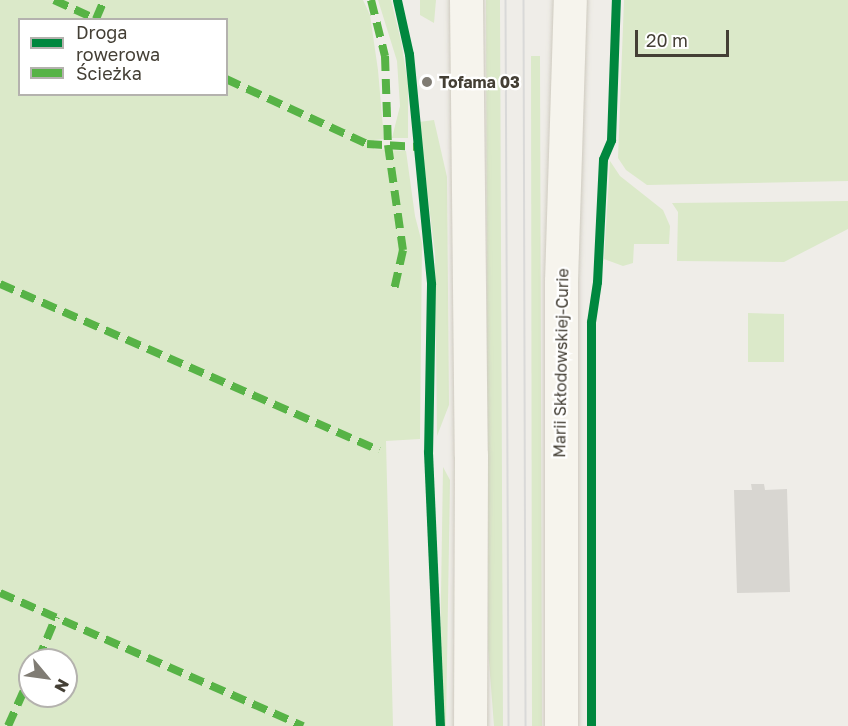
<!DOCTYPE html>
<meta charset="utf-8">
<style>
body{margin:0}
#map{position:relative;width:848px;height:726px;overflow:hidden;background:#efede8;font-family:"Golos Text",sans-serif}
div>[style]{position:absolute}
.green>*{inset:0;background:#dbe9c9}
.building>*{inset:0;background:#d8d6d1}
.roads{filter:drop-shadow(0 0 2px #cecabf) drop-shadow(0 0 2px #cecabf)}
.secondary>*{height:33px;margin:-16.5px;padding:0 16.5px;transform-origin:16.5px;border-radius:16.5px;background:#f6f4ed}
.tram>*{height:1.5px;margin:-0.75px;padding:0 0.75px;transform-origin:0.75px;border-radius:0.75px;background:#d9d9d8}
.quiet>*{height:8px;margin-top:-4px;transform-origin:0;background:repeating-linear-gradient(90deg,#57b346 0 15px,transparent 0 23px)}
.cycleway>*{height:9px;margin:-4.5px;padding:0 4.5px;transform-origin:4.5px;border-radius:4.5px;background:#00873e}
.dots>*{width:16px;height:16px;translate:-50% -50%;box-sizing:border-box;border:3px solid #fff;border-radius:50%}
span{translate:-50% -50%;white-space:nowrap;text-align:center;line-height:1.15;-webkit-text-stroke:4.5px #fff;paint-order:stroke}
.poi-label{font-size:16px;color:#443f35;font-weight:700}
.left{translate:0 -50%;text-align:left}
.street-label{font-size:16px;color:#443f35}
.legend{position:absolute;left:18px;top:18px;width:210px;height:78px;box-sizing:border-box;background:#fff;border:2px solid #b4b2ae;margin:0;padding:8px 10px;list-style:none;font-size:18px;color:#443f35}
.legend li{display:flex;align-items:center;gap:12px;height:30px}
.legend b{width:30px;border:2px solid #b4b2ae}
.north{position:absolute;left:18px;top:648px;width:60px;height:60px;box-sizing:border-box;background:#fff;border:2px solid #b4b2ae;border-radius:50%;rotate:119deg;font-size:16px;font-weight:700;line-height:24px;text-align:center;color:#443f35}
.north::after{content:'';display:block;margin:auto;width:21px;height:27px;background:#807c74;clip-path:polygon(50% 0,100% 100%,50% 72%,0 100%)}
.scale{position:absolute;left:635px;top:30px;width:94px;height:27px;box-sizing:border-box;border:3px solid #443f35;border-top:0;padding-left:8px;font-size:18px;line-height:21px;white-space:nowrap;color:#443f35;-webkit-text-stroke:4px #fff;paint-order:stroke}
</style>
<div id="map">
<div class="green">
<i style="clip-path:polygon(evenodd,0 0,363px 0,370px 15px,378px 70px,384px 139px,374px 140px,374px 149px,406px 151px,415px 216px,422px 243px,420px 439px,386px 441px,393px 726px,0 726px,0 0,20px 20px,226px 20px,226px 94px,20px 94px,20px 20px,0 0,30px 660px,66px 660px,66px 696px,30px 696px,30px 660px)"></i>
<i style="clip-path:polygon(378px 0,391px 0,401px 41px,408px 84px,408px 138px,392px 138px,400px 106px,397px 61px)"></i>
<i style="clip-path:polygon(420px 0,436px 0,434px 23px,420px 15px)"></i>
<i style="clip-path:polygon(486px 0,500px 0,503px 726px,494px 726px,488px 648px)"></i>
<i style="clip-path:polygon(624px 0,848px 0,848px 181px,647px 185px,626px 170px,618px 158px)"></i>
<i style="clip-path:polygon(531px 56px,540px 56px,542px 726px,532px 726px)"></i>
<i style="clip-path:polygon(434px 120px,447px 177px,449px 405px,437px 436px,435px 255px,419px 122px)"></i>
<i style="clip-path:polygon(610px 161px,620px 176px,663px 210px,670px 226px,669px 244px,634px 244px,633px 263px,623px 266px,604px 259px)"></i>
<i style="clip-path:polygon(848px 201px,848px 229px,784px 262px,677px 261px,678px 212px,672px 203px)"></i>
<i style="clip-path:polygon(748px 313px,784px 314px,784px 362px,748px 362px)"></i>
<i style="clip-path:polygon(443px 467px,450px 480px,446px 726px,439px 726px)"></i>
</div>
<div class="building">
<i style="clip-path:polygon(751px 484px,764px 484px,765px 490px,787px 489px,790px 592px,737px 593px,734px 490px,752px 490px)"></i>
</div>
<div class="roads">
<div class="secondary">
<i style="left:466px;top:0;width:455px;rotate:89.4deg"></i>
<i style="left:471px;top:455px;width:271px;rotate:90.2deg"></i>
<i style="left:561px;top:726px;width:445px;rotate:-90deg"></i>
<i style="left:561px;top:281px;width:281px;rotate:-88.2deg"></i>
</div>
</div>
<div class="tram">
<i style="left:506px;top:0;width:726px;rotate:89.76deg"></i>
<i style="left:524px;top:0;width:726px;rotate:89.84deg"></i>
</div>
<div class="quiet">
<i style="left:54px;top:0;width:48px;rotate:24.4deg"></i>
<i style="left:371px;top:0;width:58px;rotate:76deg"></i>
<i style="left:385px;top:56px;width:89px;rotate:88.1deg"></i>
<i style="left:388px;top:145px;width:106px;rotate:81.9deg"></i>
<i style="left:403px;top:250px;width:41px;rotate:102.7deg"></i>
<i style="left:96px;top:19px;width:21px;rotate:-67deg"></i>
<i style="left:226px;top:79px;width:155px;rotate:24.7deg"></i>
<i style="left:367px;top:144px;width:51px;rotate:3.4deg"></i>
<i style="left:0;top:284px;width:414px;rotate:23.7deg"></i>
<i style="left:0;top:593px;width:331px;rotate:23.7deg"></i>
<i style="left:38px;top:660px;width:47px;rotate:-67.3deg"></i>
<i style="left:8px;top:726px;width:54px;rotate:-65.8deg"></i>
</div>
<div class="cycleway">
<i style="left:397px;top:0;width:55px;rotate:77.5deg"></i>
<i style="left:409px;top:54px;width:231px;rotate:84.5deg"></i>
<i style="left:431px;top:284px;width:168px;rotate:91deg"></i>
<i style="left:428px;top:452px;width:274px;rotate:87.5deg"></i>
<i style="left:591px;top:726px;width:404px;rotate:-90deg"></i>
<i style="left:591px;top:322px;width:40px;rotate:-81.5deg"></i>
<i style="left:597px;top:282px;width:123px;rotate:-87.2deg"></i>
<i style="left:603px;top:159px;width:21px;rotate:-67deg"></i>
<i style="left:611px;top:140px;width:140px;rotate:-88deg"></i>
</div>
<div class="dots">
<i style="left:427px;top:82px;background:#807c74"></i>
</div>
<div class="poi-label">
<span class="left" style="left:439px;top:82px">Tofama 03</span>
</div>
<div class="street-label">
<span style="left:561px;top:363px;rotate:-89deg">Marii Skłodowskiej-Curie</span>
</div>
<ul class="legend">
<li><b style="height:8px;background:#00873e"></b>Droga rowerowa</li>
<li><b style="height:8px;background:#57b346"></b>Ścieżka</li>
</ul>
<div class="north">N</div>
<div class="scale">20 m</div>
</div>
